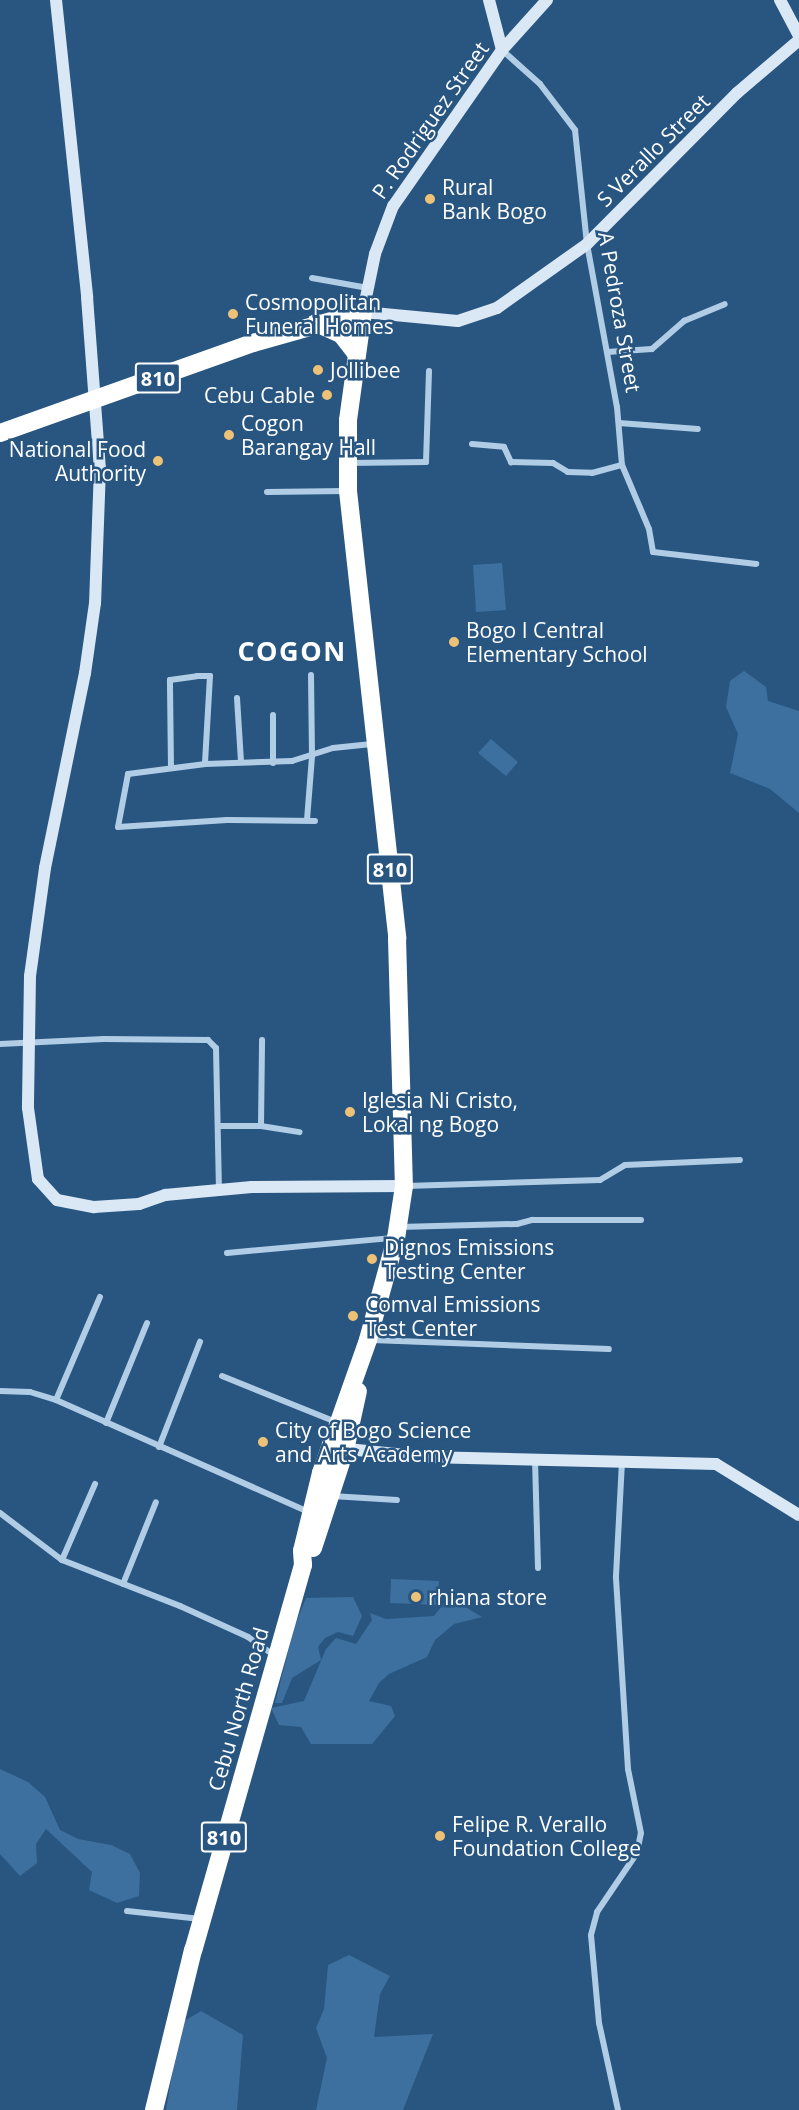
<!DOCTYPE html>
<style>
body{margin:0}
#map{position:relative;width:799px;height:2110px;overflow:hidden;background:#285681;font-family:"Open Sans",sans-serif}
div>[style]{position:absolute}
.green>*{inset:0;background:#3d709e}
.street>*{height:6px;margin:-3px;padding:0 3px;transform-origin:3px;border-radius:3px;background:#b1cde6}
.secondary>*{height:12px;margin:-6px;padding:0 6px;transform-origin:6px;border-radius:6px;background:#dae8f6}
.highway>*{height:18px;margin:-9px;padding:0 9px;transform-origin:9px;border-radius:9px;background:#fff}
.dots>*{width:16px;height:16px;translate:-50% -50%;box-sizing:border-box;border:3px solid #285681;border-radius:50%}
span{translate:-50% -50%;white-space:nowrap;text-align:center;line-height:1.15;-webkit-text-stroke:5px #285681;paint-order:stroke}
.shield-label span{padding:2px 4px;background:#285681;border:2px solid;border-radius:4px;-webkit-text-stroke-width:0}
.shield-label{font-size:20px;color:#fff;font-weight:700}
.street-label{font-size:21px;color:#fff}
.poi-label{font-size:21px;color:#fff}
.left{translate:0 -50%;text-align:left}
.right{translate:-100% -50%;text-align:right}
.district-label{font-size:27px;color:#fff;font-weight:700;letter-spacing:1.5px}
</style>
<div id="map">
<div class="green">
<i style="clip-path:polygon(502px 563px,506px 610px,476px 612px,473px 565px)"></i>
<i style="clip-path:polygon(744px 671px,766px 687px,768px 701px,799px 711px,799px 813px,770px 789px,730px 773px,738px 734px,726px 707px,730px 681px)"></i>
<i style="clip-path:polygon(491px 739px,518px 762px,506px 776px,478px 753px)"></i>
<i style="clip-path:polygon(391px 1579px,439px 1581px,438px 1605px,390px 1603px)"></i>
<i style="clip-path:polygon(353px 1597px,362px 1616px,353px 1636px,338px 1632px,325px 1638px,318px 1647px,321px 1660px,292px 1678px,282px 1703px,275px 1703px,295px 1625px,306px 1598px)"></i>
<i style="clip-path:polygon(449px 1597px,482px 1617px,454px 1624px,435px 1640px,427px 1657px,389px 1674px,379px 1683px,369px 1701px,391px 1706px,395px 1716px,372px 1744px,311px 1744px,301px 1727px,279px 1725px,271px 1708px,304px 1701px,326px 1649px,336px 1638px,356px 1644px,372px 1620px,370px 1613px,386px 1619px,434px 1616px)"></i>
<i style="clip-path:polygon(0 1769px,28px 1782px,45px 1797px,60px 1830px,78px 1839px,111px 1845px,130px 1854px,140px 1873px,139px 1896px,117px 1903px,89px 1890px,92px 1872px,46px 1829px,36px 1844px,37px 1863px,20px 1876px,0 1854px)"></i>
<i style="clip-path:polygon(349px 1955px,390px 1976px,380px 1994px,374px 2037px,433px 2034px,403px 2110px,316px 2110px,327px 2058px,316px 2028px,324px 2009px,328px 1965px)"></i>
<i style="clip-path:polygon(201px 2011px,243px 2035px,237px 2110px,166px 2110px,181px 2023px)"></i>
</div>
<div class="street">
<i style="left:502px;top:50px;width:51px;rotate:41.8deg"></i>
<i style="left:540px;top:84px;width:58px;rotate:52.7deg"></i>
<i style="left:575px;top:130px;width:115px;rotate:84deg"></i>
<i style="left:587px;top:244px;width:166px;rotate:79.6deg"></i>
<i style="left:617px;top:407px;width:58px;rotate:85.1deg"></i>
<i style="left:622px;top:465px;width:69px;rotate:67.1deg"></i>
<i style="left:649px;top:529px;width:23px;rotate:80deg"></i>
<i style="left:653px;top:552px;width:104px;rotate:6.6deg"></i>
<i style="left:312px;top:278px;width:57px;rotate:10.1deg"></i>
<i style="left:607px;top:352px;width:45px;rotate:-3.8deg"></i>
<i style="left:652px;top:349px;width:43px;rotate:-41.2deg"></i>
<i style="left:684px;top:321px;width:44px;rotate:-22.5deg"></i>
<i style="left:619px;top:423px;width:79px;rotate:4.3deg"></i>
<i style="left:472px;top:444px;width:32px;rotate:5deg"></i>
<i style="left:504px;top:447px;width:17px;rotate:65deg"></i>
<i style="left:511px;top:462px;width:42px;rotate:1.4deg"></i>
<i style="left:553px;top:463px;width:17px;rotate:31deg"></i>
<i style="left:568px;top:472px;width:24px;rotate:2deg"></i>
<i style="left:592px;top:473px;width:31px;rotate:-15deg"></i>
<i style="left:349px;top:463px;width:77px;rotate:-0.7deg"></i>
<i style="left:426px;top:462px;width:91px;rotate:-88.1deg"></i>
<i style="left:267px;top:492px;width:78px;rotate:-0.7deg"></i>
<i style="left:237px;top:698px;width:64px;rotate:86.4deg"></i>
<i style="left:273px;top:715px;width:48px;rotate:90deg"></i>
<i style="left:171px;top:768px;width:88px;rotate:-90.7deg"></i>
<i style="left:170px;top:680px;width:27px;rotate:-8deg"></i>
<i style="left:197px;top:676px;width:13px"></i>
<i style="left:210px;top:676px;width:88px;rotate:93.3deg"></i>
<i style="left:307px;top:820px;width:64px;rotate:-85.5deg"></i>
<i style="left:312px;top:756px;width:81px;rotate:-90.7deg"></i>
<i style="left:315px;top:821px;width:88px;rotate:-179.3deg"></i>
<i style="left:227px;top:820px;width:109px;rotate:176.3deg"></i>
<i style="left:118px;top:827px;width:54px;rotate:-79.3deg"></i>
<i style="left:128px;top:774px;width:78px;rotate:-7.4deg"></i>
<i style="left:205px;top:764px;width:87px;rotate:-2deg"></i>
<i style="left:292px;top:761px;width:43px;rotate:-17.6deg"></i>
<i style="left:333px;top:748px;width:39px;rotate:-6deg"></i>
<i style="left:0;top:1044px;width:104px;rotate:-2.8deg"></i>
<i style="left:104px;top:1039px;width:104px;rotate:0.6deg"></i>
<i style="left:208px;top:1040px;width:11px;rotate:45deg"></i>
<i style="left:216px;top:1048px;width:142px;rotate:88.8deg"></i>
<i style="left:218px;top:1126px;width:43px"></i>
<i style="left:261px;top:1126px;width:39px;rotate:9deg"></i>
<i style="left:261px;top:1126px;width:86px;rotate:-89.3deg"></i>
<i style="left:406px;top:1186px;width:194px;rotate:-1.8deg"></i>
<i style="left:600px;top:1180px;width:29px;rotate:-31deg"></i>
<i style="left:625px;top:1165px;width:115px;rotate:-2.5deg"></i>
<i style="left:399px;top:1227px;width:118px;rotate:-1.5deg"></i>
<i style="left:517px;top:1224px;width:16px;rotate:-15deg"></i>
<i style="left:532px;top:1220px;width:109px"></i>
<i style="left:227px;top:1253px;width:167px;rotate:-5.2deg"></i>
<i style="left:372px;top:1340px;width:237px;rotate:2.2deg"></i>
<i style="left:222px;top:1376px;width:123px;rotate:22deg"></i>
<i style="left:0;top:1391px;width:30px;rotate:2deg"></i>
<i style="left:30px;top:1392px;width:27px;rotate:17deg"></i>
<i style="left:56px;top:1400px;width:277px;rotate:23.9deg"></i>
<i style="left:56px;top:1400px;width:112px;rotate:-66.9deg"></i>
<i style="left:106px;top:1423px;width:108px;rotate:-67.7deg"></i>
<i style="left:159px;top:1447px;width:113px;rotate:-68.7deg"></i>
<i style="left:535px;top:1460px;width:108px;rotate:88.4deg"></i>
<i style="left:332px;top:1496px;width:65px;rotate:3.5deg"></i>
<i style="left:0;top:1513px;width:78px;rotate:37.2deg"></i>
<i style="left:62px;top:1560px;width:127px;rotate:21.3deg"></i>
<i style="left:180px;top:1606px;width:75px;rotate:24.5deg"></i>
<i style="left:248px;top:1637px;width:32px;rotate:35deg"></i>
<i style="left:62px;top:1560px;width:83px;rotate:-66.5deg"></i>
<i style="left:123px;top:1584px;width:88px;rotate:-68.1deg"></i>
<i style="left:127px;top:1911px;width:74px;rotate:6.2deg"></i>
<i style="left:618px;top:2110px;width:89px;rotate:-102.3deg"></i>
<i style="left:599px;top:2023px;width:88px;rotate:-95.2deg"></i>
<i style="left:591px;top:1935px;width:24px;rotate:-75deg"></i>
<i style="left:597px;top:1912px;width:71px;rotate:-55.9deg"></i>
<i style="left:637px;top:1853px;width:20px;rotate:-79deg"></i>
<i style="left:641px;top:1833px;width:65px;rotate:-101.5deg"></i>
<i style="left:628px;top:1769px;width:193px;rotate:-93.6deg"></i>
<i style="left:616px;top:1576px;width:114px;rotate:-87deg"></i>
</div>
<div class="secondary">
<i style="left:56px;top:0;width:299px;rotate:84deg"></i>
<i style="left:87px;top:297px;width:171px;rotate:85.7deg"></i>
<i style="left:100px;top:468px;width:135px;rotate:92.1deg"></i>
<i style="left:95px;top:603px;width:71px;rotate:98.1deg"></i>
<i style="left:85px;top:673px;width:199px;rotate:101.6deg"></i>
<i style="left:45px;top:868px;width:109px;rotate:97.9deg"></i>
<i style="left:30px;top:976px;width:132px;rotate:90.9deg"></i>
<i style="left:28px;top:1108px;width:72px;rotate:82deg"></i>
<i style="left:38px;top:1179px;width:28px;rotate:48deg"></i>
<i style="left:57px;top:1200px;width:38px;rotate:11deg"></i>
<i style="left:94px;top:1207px;width:45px;rotate:-3.8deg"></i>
<i style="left:139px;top:1204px;width:28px;rotate:-19deg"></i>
<i style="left:165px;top:1195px;width:87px;rotate:-5.3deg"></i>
<i style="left:252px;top:1187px;width:152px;rotate:-0.4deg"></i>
<i style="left:489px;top:0;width:52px;rotate:75.4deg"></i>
<i style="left:547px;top:0;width:67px;rotate:132deg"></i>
<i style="left:502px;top:50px;width:190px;rotate:124.9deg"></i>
<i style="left:393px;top:206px;width:51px;rotate:110.6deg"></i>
<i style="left:375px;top:254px;width:59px;rotate:101.7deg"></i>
<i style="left:363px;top:312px;width:95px;rotate:5.4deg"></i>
<i style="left:458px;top:321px;width:41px;rotate:-18.4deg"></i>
<i style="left:497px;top:308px;width:110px;rotate:-35.4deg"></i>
<i style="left:587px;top:244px;width:213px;rotate:-45.2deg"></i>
<i style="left:737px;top:93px;width:82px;rotate:-40.5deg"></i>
<i style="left:780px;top:0;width:40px;rotate:62deg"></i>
<i style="left:338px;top:1448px;width:87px;rotate:5.9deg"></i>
<i style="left:425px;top:1457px;width:291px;rotate:1.4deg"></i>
<i style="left:716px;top:1464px;width:97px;rotate:31.6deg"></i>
</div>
<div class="highway">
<i style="left:316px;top:323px;width:27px;rotate:24deg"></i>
<i style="left:341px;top:334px;width:23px;rotate:52deg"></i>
<i style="left:0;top:433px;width:269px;rotate:-19.6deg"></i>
<i style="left:253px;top:343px;width:114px;rotate:-15.7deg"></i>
<i style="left:363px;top:312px;width:109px;rotate:97.9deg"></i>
<i style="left:348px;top:420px;width:71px;rotate:90deg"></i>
<i style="left:348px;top:491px;width:450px;rotate:83.7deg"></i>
<i style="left:397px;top:938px;width:248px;rotate:88.4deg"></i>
<i style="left:404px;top:1186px;width:53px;rotate:98.7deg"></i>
<i style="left:396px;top:1238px;width:106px;rotate:105.4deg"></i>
<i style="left:368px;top:1340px;width:141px;rotate:109.5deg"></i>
<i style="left:321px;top:1473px;width:80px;rotate:103.7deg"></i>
<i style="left:302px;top:1551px;width:14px;rotate:86deg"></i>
<i style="left:303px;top:1565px;width:400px;rotate:105.9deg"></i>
<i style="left:193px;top:1950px;width:165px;rotate:103.7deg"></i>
<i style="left:313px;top:1548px;width:103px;rotate:-71.9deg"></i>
<i style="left:345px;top:1450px;width:60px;rotate:-77.6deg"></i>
</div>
<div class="dots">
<i style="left:430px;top:199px;background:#edc277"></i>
<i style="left:233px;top:314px;background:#edc277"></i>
<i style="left:318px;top:370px;background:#edc277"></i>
<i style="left:327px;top:395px;background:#edc277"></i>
<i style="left:229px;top:435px;background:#edc277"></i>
<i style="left:158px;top:461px;background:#edc277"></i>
<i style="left:454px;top:642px;background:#edc277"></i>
<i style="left:350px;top:1112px;background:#edc277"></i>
<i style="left:372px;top:1259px;background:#edc277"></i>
<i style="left:353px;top:1316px;background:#edc277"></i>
<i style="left:263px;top:1442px;background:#edc277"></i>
<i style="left:416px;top:1597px;background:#edc277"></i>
<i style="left:440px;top:1836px;background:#edc277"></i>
</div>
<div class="shield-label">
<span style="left:158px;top:378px">810</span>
<span style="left:390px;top:869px">810</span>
<span style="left:224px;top:1837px">810</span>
</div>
<div class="street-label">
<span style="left:430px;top:120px;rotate:-55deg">P. Rodriguez Street</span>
<span style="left:653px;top:150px;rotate:-45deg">S Verallo Street</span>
<span style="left:620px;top:312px;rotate:80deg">A Pedroza Street</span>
<span style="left:238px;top:1709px;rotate:-74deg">Cebu North Road</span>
</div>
<div class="poi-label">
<span class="left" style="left:442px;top:199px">Rural<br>Bank Bogo</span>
<span class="left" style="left:245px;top:314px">Cosmopolitan<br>Funeral Homes</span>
<span class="left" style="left:330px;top:370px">Jollibee</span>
<span class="right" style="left:315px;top:395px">Cebu Cable</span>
<span class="left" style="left:241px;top:435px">Cogon<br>Barangay Hall</span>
<span class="right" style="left:146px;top:461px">National Food<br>Authority</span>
<span class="left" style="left:466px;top:642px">Bogo I Central<br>Elementary School</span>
<span class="left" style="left:362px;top:1112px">Iglesia Ni Cristo,<br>Lokal ng Bogo</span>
<span class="left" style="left:384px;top:1259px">Dignos Emissions<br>Testing Center</span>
<span class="left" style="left:365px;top:1316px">Comval Emissions<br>Test Center</span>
<span class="left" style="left:275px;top:1442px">City of Bogo Science<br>and Arts Academy</span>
<span class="left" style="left:428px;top:1597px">rhiana store</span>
<span class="left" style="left:452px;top:1836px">Felipe R. Verallo<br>Foundation College</span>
</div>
<div class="district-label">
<span style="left:292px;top:651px">COGON</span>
</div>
</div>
